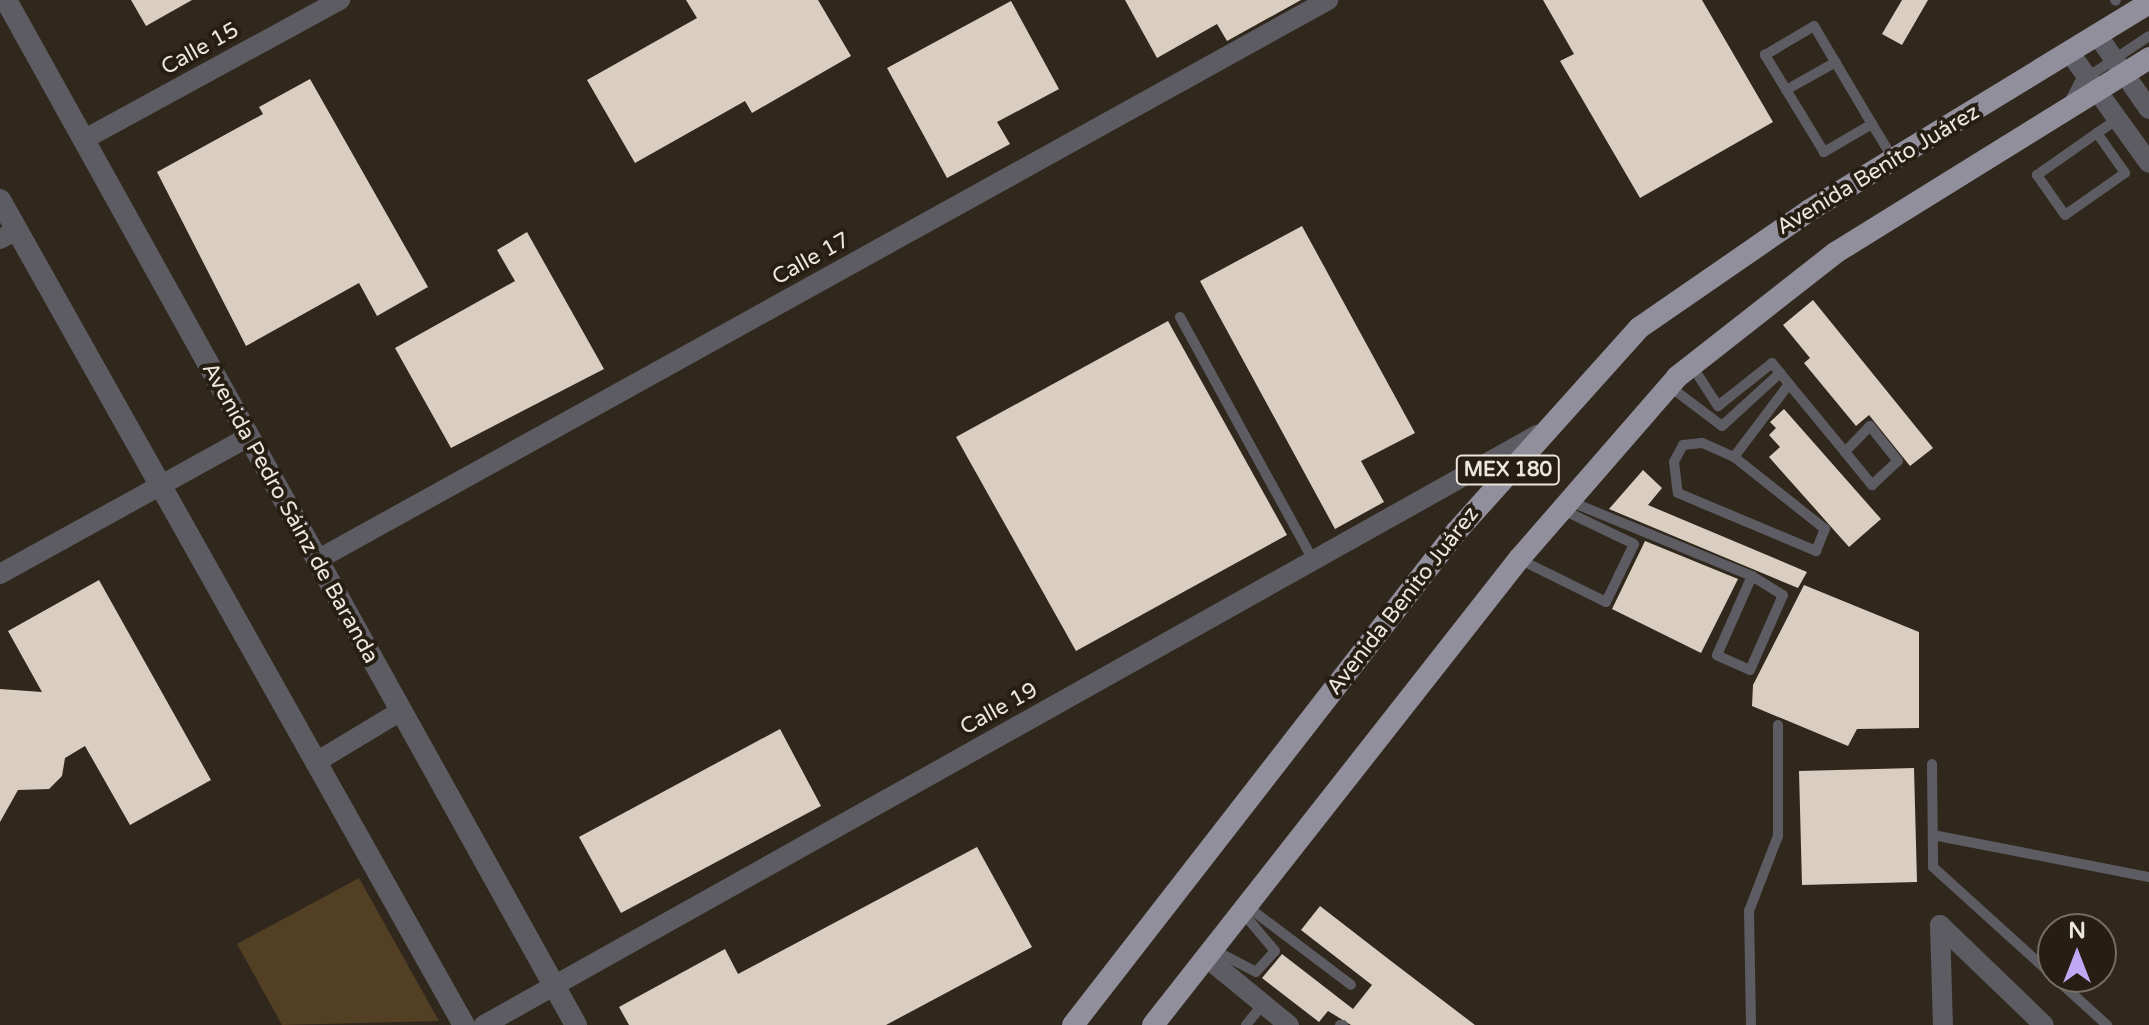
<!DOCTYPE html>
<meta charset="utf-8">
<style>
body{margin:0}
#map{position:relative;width:2149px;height:1025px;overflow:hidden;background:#30271d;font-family:"Varela Round",sans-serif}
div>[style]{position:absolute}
.green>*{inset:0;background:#533f24}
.building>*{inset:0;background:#d9cec0}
.service>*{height:10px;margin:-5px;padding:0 5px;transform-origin:5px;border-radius:5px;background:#5e5c63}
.minor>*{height:20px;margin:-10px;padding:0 10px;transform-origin:10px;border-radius:10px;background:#5e5c63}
.tertiary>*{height:22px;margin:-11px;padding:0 11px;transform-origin:11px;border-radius:11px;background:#5e5c63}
.primary>*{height:22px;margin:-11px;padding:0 11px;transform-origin:11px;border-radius:11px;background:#928f9c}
span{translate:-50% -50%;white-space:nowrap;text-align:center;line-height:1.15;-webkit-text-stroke:8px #261e13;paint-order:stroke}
.shield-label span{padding:2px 6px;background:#261e13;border:2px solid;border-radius:6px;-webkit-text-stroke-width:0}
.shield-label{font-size:20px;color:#ece6df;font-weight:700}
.street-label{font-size:22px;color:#ece6df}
.north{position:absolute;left:2037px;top:913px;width:80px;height:80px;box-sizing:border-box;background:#261e13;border:2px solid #756e65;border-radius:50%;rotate:0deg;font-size:22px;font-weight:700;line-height:32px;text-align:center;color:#ece6df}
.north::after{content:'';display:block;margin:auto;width:28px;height:36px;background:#bfa9f4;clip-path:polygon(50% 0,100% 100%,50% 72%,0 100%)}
</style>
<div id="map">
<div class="green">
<i style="clip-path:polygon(359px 878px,439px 1021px,282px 1025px,237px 944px)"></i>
</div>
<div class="building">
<i style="clip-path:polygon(131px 0,192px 0,146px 26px)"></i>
<i style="clip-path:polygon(686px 0,818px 0,851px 56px,752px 113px,745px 101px,635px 163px,587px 80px,697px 18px)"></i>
<i style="clip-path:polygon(1125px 0,1301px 0,1227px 41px,1217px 24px,1157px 58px)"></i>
<i style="clip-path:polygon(1543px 0,1702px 0,1773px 122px,1640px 198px,1560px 61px,1574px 54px)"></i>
<i style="clip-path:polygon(1902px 0,1928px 0,1902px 45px,1882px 34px)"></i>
<i style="clip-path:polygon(1011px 1px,1059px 89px,997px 122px,1010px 144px,947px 178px,887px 68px)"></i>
<i style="clip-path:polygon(310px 79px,428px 287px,377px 316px,359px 283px,246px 346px,157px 172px,263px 114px,259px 107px)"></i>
<i style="clip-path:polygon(1302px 226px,1415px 433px,1361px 461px,1384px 502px,1335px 529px,1200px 281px)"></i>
<i style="clip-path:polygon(527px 232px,604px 369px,451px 448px,395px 348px,515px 281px,497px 250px)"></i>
<i style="clip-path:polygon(1813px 300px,1933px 448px,1910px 466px,1869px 415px,1856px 426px,1804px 363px,1810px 358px,1783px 325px)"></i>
<i style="clip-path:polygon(1168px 321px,1287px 535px,1076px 651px,956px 437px)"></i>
<i style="clip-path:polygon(1784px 409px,1881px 519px,1849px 547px,1769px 457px,1780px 447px,1769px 435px,1776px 428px,1770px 422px)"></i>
<i style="clip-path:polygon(1643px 470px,1662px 488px,1648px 505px,1807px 572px,1798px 588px,1609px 509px)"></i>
<i style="clip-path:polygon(1645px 541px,1738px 579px,1701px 653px,1612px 609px)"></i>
<i style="clip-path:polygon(99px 580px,211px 780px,130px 825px,85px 746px,65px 758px,62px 776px,49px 789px,18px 790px,0 822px,0 689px,42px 692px,8px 631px)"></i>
<i style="clip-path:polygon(1804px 585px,1919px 632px,1919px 728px,1857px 729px,1848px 746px,1752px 706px,1753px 685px)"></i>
<i style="clip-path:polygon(780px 729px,821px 806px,621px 913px,579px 837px)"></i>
<i style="clip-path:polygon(1914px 768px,1917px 882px,1802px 885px,1799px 771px)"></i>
<i style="clip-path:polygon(977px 847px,1032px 947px,886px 1025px,629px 1025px,619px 1007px,725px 949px,738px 974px)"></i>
<i style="clip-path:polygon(1320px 906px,1391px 961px,1475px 1025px,1351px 1025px,1328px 1011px,1319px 1022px,1262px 978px,1282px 954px,1353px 1009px,1372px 985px,1301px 930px)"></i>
</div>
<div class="service">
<i style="left:2115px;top:0;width:1px;rotate:45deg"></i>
<i style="left:1814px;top:26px;width:114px;rotate:59.4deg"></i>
<i style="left:1872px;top:124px;width:56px;rotate:149.7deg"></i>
<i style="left:1824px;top:152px;width:114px;rotate:-121.3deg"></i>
<i style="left:1765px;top:55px;width:57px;rotate:-30.6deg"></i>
<i style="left:1786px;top:90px;width:57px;rotate:-29.2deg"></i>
<i style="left:2070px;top:100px;width:19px;rotate:-62deg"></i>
<i style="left:2079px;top:83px;width:84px;rotate:-33.9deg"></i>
<i style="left:1872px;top:124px;width:42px;rotate:58.6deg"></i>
<i style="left:2097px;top:133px;width:49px;rotate:55deg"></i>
<i style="left:2125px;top:173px;width:73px;rotate:145deg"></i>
<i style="left:2065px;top:215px;width:49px;rotate:-125deg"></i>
<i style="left:2037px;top:175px;width:73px;rotate:-35deg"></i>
<i style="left:2097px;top:133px;width:25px;rotate:-34deg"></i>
<i style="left:1180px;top:317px;width:277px;rotate:61.3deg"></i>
<i style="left:1692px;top:366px;width:48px;rotate:57deg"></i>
<i style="left:1718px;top:406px;width:69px;rotate:-38.5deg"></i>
<i style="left:1772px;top:363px;width:27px;rotate:51deg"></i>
<i style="left:1669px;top:386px;width:66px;rotate:37deg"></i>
<i style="left:1722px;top:426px;width:79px;rotate:-42.4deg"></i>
<i style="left:1734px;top:457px;width:35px;rotate:-156deg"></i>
<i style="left:1702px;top:443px;width:19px;rotate:174deg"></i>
<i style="left:1683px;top:445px;width:19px;rotate:118deg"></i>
<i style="left:1674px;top:462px;width:31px;rotate:83deg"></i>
<i style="left:1678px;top:493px;width:150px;rotate:22.8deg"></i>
<i style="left:1816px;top:551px;width:24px;rotate:-68deg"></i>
<i style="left:1825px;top:529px;width:116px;rotate:-141.6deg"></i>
<i style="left:1734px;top:457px;width:91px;rotate:-53deg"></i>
<i style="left:1789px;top:384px;width:88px;rotate:50.5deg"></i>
<i style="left:1845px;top:452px;width:43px;rotate:50.7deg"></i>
<i style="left:1872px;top:485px;width:35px;rotate:-43deg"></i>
<i style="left:1898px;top:461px;width:45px;rotate:-128.7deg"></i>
<i style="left:1870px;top:426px;width:36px;rotate:134deg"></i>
<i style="left:1569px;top:501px;width:198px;rotate:22.3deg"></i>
<i style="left:1752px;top:576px;width:36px;rotate:32deg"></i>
<i style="left:1783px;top:595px;width:82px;rotate:113.7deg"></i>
<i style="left:1750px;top:670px;width:36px;rotate:-156deg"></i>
<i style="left:1717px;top:655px;width:86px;rotate:-66.1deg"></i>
<i style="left:1519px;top:559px;width:97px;rotate:26.3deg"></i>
<i style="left:1606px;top:602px;width:64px;rotate:-64.2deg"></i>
<i style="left:1634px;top:544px;width:81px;rotate:-154.4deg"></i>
<i style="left:1932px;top:764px;width:103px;rotate:89.4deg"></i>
<i style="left:1933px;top:867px;width:162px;rotate:42.2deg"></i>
<i style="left:1933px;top:835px;width:220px;rotate:11deg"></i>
<i style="left:1248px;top:907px;width:129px;rotate:37.1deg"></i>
<i style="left:1214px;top:950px;width:47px;rotate:27.6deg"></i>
<i style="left:1256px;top:972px;width:28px;rotate:-48deg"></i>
<i style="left:1275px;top:951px;width:50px;rotate:-130.1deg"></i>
<i style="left:2054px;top:977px;width:72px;rotate:42.2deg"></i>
<i style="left:1246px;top:1025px;width:27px;rotate:-51deg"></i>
<i style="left:1340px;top:1025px;width:3px"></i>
<i style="left:1751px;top:1025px;width:114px;rotate:-91deg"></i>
<i style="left:1749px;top:911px;width:80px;rotate:-68.9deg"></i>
<i style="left:1778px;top:836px;width:111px;rotate:-90deg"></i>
</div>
<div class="minor">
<i style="left:2098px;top:36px;width:89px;rotate:55.1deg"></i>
<i style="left:2070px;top:53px;width:135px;rotate:54.3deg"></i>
<i style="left:83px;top:140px;width:293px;rotate:-28.6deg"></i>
<i style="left:0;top:239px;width:19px;rotate:-28deg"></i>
<i style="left:317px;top:560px;width:1156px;rotate:-28.98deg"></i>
<i style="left:0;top:574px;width:283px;rotate:-28.9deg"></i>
<i style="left:316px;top:762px;width:99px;rotate:-31deg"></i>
<i style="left:1940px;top:925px;width:144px;rotate:43.9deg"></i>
<i style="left:1940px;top:925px;width:100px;rotate:88.3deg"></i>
<i style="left:1207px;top:958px;width:106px;rotate:39.3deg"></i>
<i style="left:484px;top:1025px;width:1207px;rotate:-29.26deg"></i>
</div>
<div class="tertiary">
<i style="left:6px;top:0;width:1173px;rotate:60.92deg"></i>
<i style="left:0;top:200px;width:947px;rotate:60.65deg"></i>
</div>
<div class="primary">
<i style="left:1073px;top:1025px;width:624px;rotate:-52.16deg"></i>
<i style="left:1456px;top:532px;width:274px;rotate:-48.1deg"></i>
<i style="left:1639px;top:328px;width:208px;rotate:-34.6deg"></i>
<i style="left:1810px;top:210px;width:397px;rotate:-31.4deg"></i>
<i style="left:1153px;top:1025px;width:593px;rotate:-51.85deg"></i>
<i style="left:1519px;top:559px;width:241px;rotate:-49deg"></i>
<i style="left:1677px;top:377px;width:201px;rotate:-38.1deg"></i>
<i style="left:1835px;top:253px;width:370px;rotate:-31.8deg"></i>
</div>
<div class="shield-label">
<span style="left:1508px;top:470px">MEX 180</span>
</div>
<div class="street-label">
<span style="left:200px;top:49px;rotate:-29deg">Calle 15</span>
<span style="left:1878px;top:170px;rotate:-31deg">Avenida Benito Juárez</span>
<span style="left:811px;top:259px;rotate:-29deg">Calle 17</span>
<span style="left:290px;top:513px;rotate:61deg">Avenida Pedro Sáinz de Baranda</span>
<span style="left:1403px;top:601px;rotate:-52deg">Avenida Benito Juárez</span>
<span style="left:999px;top:709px;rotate:-29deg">Calle 19</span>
</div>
<div class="north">N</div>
</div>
